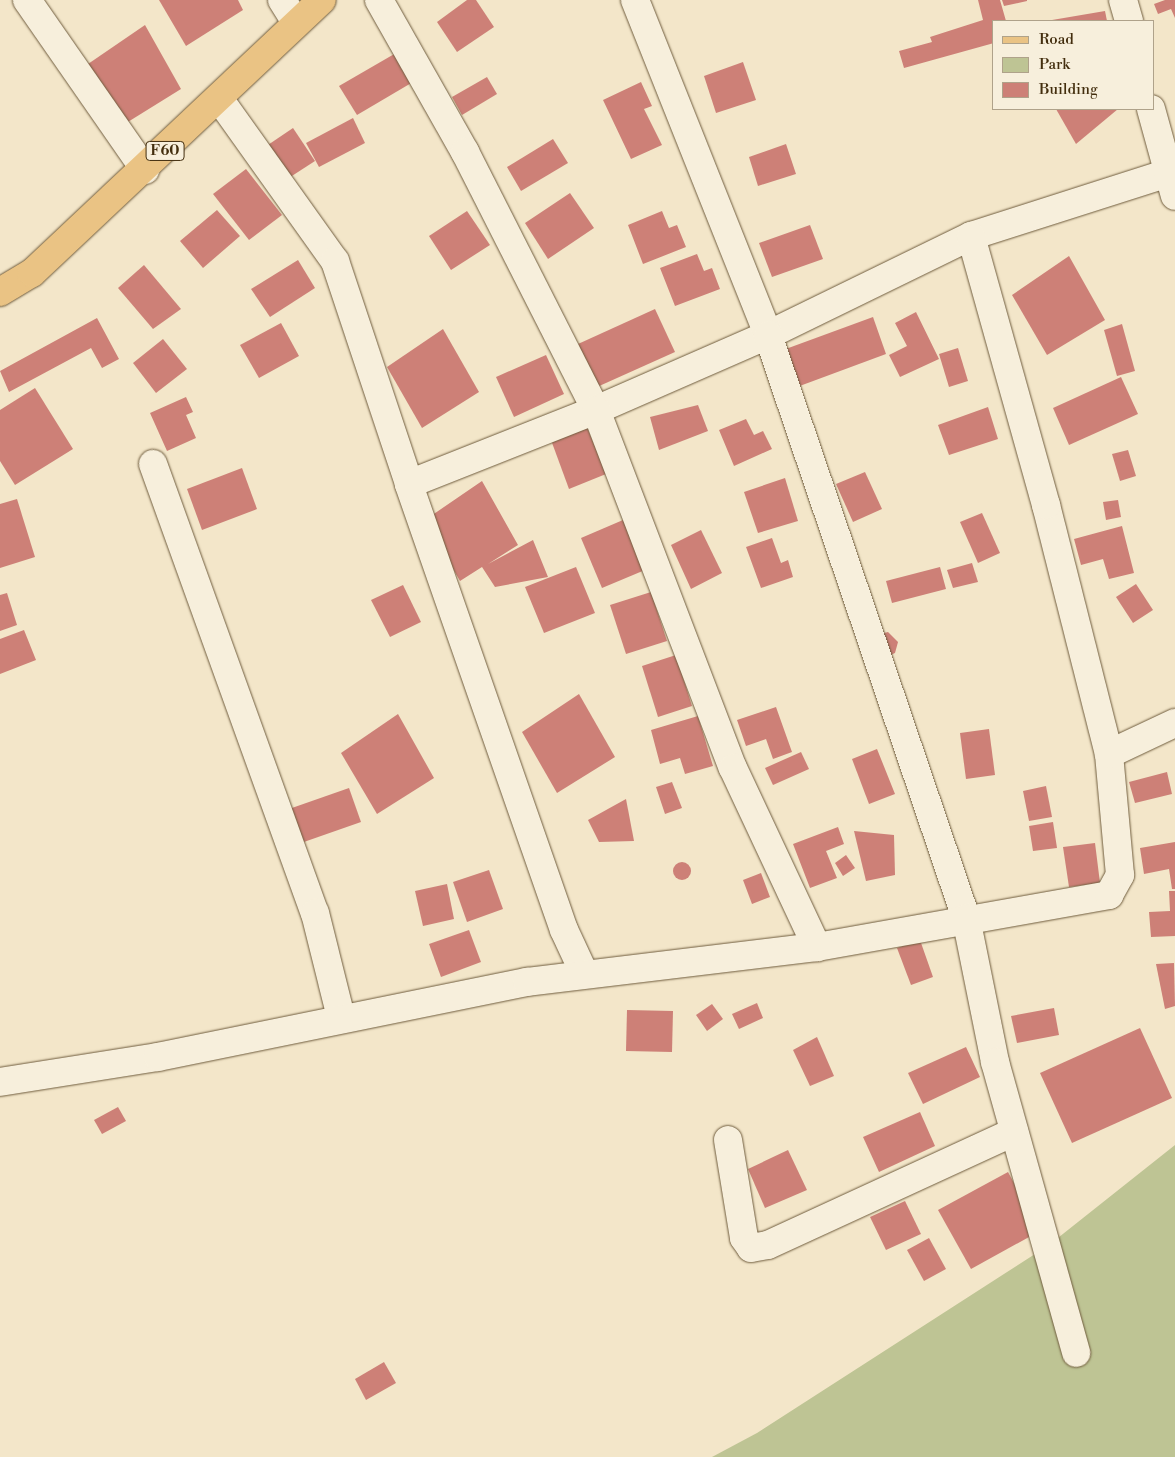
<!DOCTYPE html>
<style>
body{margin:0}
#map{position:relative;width:1175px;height:1457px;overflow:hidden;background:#f3e6c9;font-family:"Libre Bodoni",serif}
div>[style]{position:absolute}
.green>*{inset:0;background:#bec494}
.building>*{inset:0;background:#cd8077}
.round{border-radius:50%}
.roads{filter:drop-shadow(0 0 1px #6f5c3d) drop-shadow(0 0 1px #6f5c3d)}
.minor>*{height:28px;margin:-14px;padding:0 14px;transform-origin:14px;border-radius:14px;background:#f7efdc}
.primary>*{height:28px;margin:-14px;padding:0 14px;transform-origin:14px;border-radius:14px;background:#eac384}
span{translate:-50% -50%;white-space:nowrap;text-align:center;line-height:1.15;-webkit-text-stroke:4px #f7efdc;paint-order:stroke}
.shield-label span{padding:1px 4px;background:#f7efdc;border:1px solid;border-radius:4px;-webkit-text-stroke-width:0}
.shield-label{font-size:14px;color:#432e0e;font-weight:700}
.legend{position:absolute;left:992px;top:20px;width:162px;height:90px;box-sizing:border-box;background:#f7efdc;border:1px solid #afa28a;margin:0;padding:6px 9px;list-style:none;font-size:15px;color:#432e0e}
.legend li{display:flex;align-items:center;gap:10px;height:25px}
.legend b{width:25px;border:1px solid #afa28a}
</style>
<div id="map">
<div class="green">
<i style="clip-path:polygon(1175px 1145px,1175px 1457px,712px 1457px,757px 1433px,1049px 1245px)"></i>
</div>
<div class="building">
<i style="clip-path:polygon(159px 0,238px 0,243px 10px,186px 46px)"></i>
<i style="clip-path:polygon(467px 0,476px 0,494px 27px,457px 52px,437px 22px)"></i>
<i style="clip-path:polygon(978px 0,1000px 0,1006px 21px,994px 21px,994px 43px,904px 68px,899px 51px,932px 42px,930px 37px,983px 20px)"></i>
<i style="clip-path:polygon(1002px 0,1027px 0,1027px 1px,1004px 6px)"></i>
<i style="clip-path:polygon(1165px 0,1175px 0,1175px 18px,1171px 9px,1158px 14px,1154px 4px)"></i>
<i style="clip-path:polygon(1105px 11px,1107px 21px,1052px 21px,1052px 20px)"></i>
<i style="clip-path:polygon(145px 25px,181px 89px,123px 125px,88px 64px)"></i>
<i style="clip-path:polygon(396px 53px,413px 82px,357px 115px,339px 86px)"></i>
<i style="clip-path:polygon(743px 62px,756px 100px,716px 113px,704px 76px)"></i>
<i style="clip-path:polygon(487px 77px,497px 94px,462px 115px,452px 97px)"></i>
<i style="clip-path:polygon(641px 82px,652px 106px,644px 109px,662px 145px,631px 159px,603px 100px)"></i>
<i style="clip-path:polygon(1056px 109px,1118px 109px,1076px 144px)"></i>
<i style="clip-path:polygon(353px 118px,365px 143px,319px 167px,306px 143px)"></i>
<i style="clip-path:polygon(293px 128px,315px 161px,281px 183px,259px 151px)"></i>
<i style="clip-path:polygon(553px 139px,568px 163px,521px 191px,507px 167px)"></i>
<i style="clip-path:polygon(786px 144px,796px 174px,758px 186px,749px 157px)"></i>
<i style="clip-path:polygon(246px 169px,282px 215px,249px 240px,213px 194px)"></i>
<i style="clip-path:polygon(570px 193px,594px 228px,548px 259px,525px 223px)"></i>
<i style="clip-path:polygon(217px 210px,240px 236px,203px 268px,180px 241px)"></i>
<i style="clip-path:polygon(467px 211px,490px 245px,451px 270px,429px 236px)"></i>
<i style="clip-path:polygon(662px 211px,669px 228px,677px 225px,686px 247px,643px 264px,628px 225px)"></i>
<i style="clip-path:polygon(810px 225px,823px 259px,772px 277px,759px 243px)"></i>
<i style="clip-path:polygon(697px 254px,704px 271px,712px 268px,720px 289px,675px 306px,660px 268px)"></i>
<i style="clip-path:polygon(1069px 256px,1105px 320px,1047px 355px,1012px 295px)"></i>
<i style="clip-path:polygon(298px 260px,315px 288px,270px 317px,251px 289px)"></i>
<i style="clip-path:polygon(144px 265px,181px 309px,153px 329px,118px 288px)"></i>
<i style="clip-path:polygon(655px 309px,675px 352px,597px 387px,578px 344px)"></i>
<i style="clip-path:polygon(916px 312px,939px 359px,900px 377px,889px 355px,907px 346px,895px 323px)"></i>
<i style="clip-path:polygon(873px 317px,886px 354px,797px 387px,783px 350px)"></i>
<i style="clip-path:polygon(97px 318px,119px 359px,102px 368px,91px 348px,9px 392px,0 371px)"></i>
<i style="clip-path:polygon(281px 323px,299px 356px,259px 378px,240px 345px)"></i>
<i style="clip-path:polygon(1122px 324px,1135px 371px,1117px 376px,1104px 330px)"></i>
<i style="clip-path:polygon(443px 329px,479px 392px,422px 428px,387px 367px)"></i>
<i style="clip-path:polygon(163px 339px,187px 369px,156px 393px,133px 363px)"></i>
<i style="clip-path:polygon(958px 348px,968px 381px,949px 387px,939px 354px)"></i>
<i style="clip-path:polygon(546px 355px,564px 394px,514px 417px,496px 377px)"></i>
<i style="clip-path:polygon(1121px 377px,1138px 414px,1069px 445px,1053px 408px)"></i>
<i style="clip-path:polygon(35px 388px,73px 449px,15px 485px,0 461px,0 410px)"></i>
<i style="clip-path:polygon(186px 397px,193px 412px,186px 415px,196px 438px,167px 451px,150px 413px)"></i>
<i style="clip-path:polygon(698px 405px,708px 431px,659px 450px,650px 417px)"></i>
<i style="clip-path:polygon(988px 407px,998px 439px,949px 455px,938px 425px)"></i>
<i style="clip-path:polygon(746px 419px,754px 435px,763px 431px,772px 449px,734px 466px,719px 430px)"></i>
<i style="clip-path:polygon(587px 427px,606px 474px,569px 489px,551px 440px)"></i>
<i style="clip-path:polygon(1128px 450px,1136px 476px,1120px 481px,1112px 454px)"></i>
<i style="clip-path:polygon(242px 468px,257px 509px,202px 530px,187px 489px)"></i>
<i style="clip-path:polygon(865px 472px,882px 509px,853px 522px,836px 484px)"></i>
<i style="clip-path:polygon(785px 478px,798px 521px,758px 533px,744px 492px)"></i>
<i style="clip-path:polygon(482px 481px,518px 545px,488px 564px,533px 540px,548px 577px,495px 587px,482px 567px,460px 581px,425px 520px)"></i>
<i style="clip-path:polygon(17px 499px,35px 557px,0 568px,0 504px)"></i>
<i style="clip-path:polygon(1118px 500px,1121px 517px,1106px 520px,1103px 502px)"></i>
<i style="clip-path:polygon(982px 513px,1000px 553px,978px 563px,960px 522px)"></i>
<i style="clip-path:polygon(623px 520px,645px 570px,602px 588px,581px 538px)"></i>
<i style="clip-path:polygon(1122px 526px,1134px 573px,1109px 579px,1103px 559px,1081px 565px,1074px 539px)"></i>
<i style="clip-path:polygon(701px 530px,722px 573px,691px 589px,671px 545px)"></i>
<i style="clip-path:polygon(772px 538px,781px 563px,788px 560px,793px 577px,761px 588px,746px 547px)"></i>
<i style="clip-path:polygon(972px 563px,978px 582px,953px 588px,947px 570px)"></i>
<i style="clip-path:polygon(576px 567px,595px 613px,544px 633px,525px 587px)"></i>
<i style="clip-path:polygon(940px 567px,946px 589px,892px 603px,886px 581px)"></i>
<i style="clip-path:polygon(1136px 584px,1153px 610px,1133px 623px,1116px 597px)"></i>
<i style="clip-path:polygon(403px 585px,421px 622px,390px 637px,371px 600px)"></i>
<i style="clip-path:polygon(651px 592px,667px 641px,626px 654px,610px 605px)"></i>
<i style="clip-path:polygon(7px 593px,17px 625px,0 631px,0 595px)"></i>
<i style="clip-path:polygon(24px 630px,36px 660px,0 674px,0 639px)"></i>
<i style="clip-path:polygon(888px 632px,898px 642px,895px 653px,888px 656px,880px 634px)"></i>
<i style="clip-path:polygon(676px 655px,692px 706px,658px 717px,642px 666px)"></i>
<i style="clip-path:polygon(579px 694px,615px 757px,557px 793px,522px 732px)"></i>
<i style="clip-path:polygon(776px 707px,792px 752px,773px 759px,766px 739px,746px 746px,737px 720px)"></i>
<i style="clip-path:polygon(398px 714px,434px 778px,377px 814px,341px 753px)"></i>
<i style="clip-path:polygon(698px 716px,713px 766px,685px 774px,680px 758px,660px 764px,651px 730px)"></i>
<i style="clip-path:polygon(989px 729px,995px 775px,966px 779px,960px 733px)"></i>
<i style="clip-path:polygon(877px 749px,895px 794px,869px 804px,852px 759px)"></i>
<i style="clip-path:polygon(801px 752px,809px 769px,773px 785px,765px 768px)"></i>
<i style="clip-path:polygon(1167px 772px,1172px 794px,1135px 803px,1129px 782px)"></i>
<i style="clip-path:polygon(672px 782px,682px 808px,665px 814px,656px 787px)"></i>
<i style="clip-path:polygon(1046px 786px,1052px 817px,1029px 821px,1023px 791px)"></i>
<i style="clip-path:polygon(349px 788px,361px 822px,301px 843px,289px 809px)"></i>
<i style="clip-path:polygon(626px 799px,634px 841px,599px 842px,588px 820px)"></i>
<i style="clip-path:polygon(1053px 822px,1057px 848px,1033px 851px,1029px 826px)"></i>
<i style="clip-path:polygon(838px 827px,844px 844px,826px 851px,837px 878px,810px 888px,793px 844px)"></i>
<i style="clip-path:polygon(854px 831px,894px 835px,895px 875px,866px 881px)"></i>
<i style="clip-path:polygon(1175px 842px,1175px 889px,1172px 889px,1169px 869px,1144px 874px,1140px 848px)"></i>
<i style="clip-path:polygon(1095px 843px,1100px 883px,1069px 887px,1063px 847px)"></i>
<i style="clip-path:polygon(846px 855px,855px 868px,843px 876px,835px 863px)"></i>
<i class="round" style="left:673px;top:862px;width:18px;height:18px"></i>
<i style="clip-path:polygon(489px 870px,503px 909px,467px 922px,453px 882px)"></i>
<i style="clip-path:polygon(761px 873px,770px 897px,752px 904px,743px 880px)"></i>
<i style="clip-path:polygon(447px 884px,454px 919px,423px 926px,415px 891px)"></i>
<i style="clip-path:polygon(1169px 891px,1175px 891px,1175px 936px,1151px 937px,1149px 912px,1170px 911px)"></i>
<i style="clip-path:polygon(469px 930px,481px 962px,441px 977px,429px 944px)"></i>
<i style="clip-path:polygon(920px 940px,933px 977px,911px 985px,897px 948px)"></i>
<i style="clip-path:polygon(1174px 963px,1175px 1006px,1165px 1009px,1156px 964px)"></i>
<i style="clip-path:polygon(757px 1003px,763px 1018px,739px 1029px,732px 1014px)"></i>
<i style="clip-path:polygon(712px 1004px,723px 1019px,707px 1031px,696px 1015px)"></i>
<i style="clip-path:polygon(1054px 1008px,1059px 1035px,1017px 1043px,1011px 1016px)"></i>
<i style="clip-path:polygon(627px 1010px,673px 1011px,672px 1052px,626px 1051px)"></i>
<i style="clip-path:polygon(1140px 1028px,1172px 1098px,1072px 1143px,1040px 1073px)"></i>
<i style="clip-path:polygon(817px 1037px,834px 1076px,810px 1086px,793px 1050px)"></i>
<i style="clip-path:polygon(966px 1047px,980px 1077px,923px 1104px,908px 1073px)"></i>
<i style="clip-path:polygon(118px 1107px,126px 1121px,102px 1134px,94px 1120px)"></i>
<i style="clip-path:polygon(920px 1112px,935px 1146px,879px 1172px,863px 1137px)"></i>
<i style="clip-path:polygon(788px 1150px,807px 1190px,765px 1208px,748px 1169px)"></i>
<i style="clip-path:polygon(1008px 1172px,1040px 1231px,971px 1269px,938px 1210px)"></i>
<i style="clip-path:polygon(905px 1201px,921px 1234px,886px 1250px,870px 1217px)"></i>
<i style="clip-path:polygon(929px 1238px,946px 1269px,924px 1281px,907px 1250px)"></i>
<i style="clip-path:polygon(384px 1362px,396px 1383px,366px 1400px,355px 1379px)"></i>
</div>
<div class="roads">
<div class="minor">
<i style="left:27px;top:0;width:207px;rotate:55.2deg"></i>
<i style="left:282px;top:0;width:26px;rotate:58deg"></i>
<i style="left:379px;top:0;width:175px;rotate:60.5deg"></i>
<i style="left:465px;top:152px;width:289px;rotate:63.1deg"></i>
<i style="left:596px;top:410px;width:188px;rotate:-23.6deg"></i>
<i style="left:768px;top:335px;width:226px;rotate:-26deg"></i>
<i style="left:971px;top:236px;width:214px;rotate:-17.7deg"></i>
<i style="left:635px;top:0;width:360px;rotate:68.3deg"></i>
<i style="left:768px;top:335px;width:616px;rotate:71.24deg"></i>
<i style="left:966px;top:918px;width:147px;rotate:78.6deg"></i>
<i style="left:995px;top:1062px;width:302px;rotate:74.4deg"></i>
<i style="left:1123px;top:0;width:22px;rotate:74deg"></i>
<i style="left:220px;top:100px;width:198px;rotate:54.5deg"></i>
<i style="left:335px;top:261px;width:235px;rotate:71.6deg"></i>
<i style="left:1151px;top:109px;width:90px;rotate:74.6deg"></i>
<i style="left:153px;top:464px;width:477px;rotate:70.2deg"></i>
<i style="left:315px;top:913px;width:107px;rotate:76deg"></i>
<i style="left:1109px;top:754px;width:73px;rotate:-25.2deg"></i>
<i style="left:584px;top:973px;width:47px;rotate:-114.9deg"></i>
<i style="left:564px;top:930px;width:472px;rotate:-109.2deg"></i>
<i style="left:409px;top:484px;width:201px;rotate:-21.6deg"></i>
<i style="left:596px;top:410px;width:383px;rotate:69.1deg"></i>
<i style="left:733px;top:768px;width:198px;rotate:64.9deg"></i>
<i style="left:0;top:1082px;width:160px;rotate:-9deg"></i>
<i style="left:158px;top:1057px;width:377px;rotate:-11.5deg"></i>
<i style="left:527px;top:982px;width:292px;rotate:-6.9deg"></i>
<i style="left:817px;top:947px;width:297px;rotate:-10.1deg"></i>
<i style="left:1109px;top:895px;width:23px;rotate:-61deg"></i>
<i style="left:1120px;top:875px;width:121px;rotate:-95.2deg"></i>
<i style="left:1109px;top:754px;width:257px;rotate:-104.2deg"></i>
<i style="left:1046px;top:505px;width:279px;rotate:-105.6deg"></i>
<i style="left:728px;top:1140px;width:99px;rotate:80.7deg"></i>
<i style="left:744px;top:1238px;width:12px;rotate:55deg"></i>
<i style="left:751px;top:1248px;width:17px;rotate:-10deg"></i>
<i style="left:768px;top:1245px;width:271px;rotate:-24.7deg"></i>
</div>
<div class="primary">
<i style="left:0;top:292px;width:37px;rotate:-31deg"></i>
<i style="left:32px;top:273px;width:398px;rotate:-43.3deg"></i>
</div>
</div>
<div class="shield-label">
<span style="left:165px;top:151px">F60</span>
</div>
<ul class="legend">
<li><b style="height:6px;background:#eac384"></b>Road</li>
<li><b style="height:14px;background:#bec494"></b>Park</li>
<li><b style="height:14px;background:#cd8077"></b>Building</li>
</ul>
</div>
